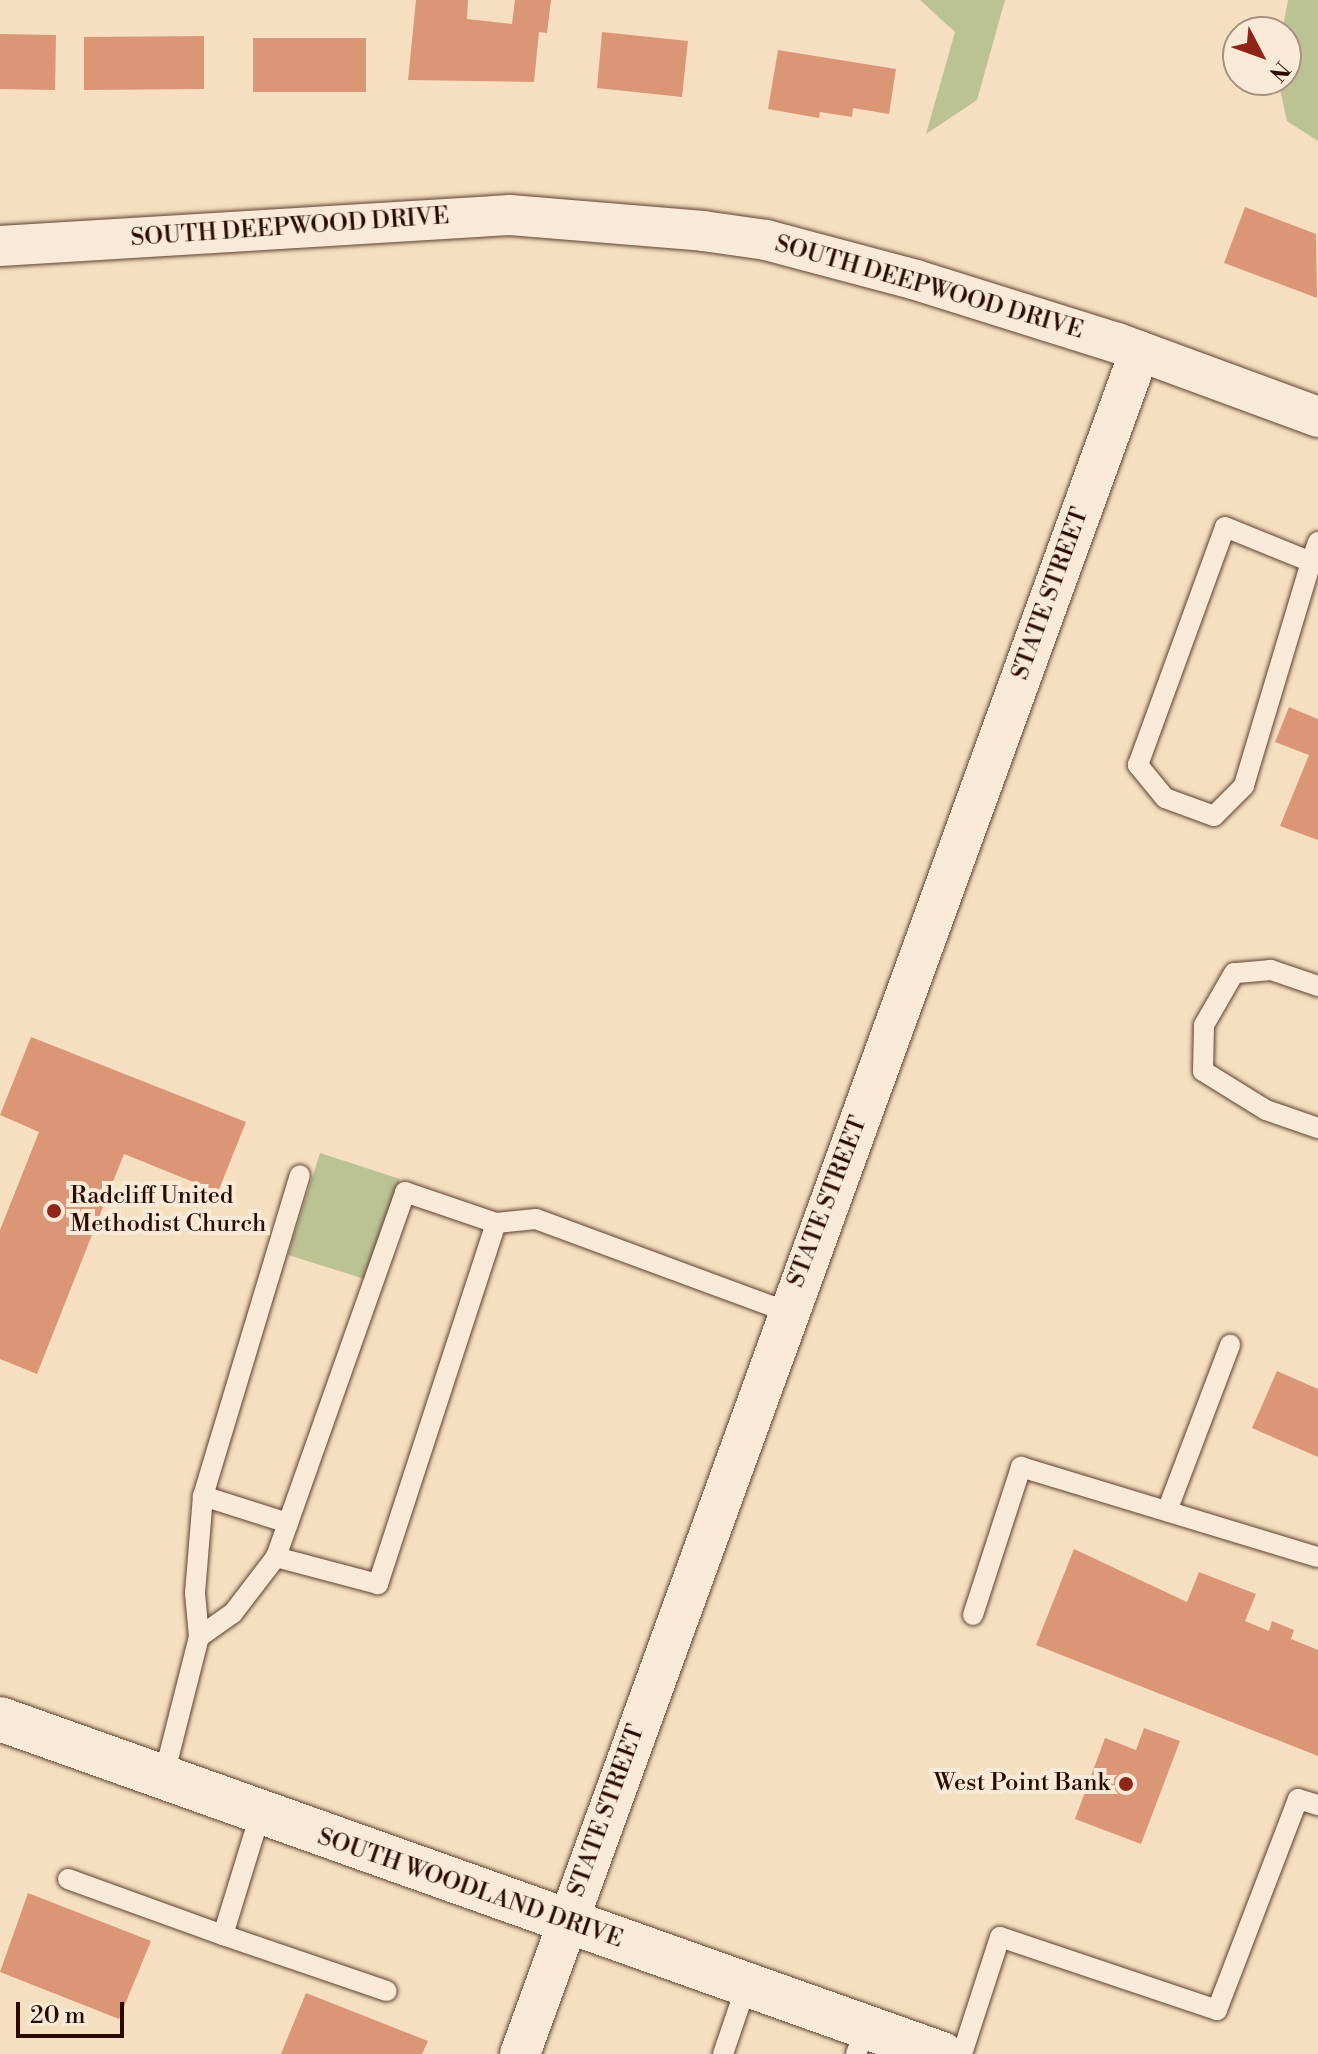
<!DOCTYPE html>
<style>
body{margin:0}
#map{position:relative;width:1318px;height:2054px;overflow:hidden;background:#f6dfc1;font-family:"Libre Bodoni",serif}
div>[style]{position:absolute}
.green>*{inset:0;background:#bbc294}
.building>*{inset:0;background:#db9676}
.roads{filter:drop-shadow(0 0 2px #5e4030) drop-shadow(0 0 2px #5e4030)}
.service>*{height:20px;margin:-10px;padding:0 10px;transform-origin:10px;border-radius:10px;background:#f9ead7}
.minor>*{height:40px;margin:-20px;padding:0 20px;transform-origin:20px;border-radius:20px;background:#f9ead7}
.tertiary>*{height:44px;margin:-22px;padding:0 22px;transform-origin:22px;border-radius:22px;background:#f9ead7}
.dots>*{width:22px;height:22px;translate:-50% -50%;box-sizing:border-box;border:4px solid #f9ead7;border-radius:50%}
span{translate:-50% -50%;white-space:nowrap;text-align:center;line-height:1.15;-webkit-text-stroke:8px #f9ead7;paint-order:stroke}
.street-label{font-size:24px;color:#2b0b00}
.poi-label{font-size:24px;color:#2b0b00}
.left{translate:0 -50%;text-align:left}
.right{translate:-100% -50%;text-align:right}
.north{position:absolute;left:1222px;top:16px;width:80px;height:80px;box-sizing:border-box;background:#f9ead7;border:2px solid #a79181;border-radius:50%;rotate:131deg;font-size:22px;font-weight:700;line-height:32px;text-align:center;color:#2b0b00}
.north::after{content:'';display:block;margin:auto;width:28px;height:36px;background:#8f2418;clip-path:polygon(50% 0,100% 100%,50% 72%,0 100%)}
.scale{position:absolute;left:16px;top:2002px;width:108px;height:36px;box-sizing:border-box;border:4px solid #2b0b00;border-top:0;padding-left:10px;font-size:24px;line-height:28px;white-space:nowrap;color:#2b0b00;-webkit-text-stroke:6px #f9ead7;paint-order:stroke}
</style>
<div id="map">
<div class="green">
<i style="clip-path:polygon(920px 0,1005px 0,977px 100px,926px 134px,955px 32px)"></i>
<i style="clip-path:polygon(1288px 0,1318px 0,1318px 141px,1287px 121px,1278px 80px,1286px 80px,1282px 32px)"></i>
<i style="clip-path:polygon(320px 1153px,400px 1179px,368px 1280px,288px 1255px)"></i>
</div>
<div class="building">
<i style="clip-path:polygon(416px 0,468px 0,467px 19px,512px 24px,515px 0,551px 0,547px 33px,539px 32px,534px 82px,408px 80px)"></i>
<i style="clip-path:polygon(602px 32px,688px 41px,682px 97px,597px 88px)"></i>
<i style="clip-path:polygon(0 34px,56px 35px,55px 90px,0 89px)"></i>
<i style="clip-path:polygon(204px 36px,204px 89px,84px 90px,84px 37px)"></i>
<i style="clip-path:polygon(253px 38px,366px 38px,366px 92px,253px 92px)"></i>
<i style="clip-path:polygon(778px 50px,896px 69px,889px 114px,853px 108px,852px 117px,820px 112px,819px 118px,768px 109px)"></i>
<i style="clip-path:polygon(1245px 207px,1316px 234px,1317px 298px,1224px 263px)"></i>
<i style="clip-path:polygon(1289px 707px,1318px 719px,1318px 840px,1280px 826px,1309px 755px,1275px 742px)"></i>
<i style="clip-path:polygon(31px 1037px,246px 1122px,218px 1192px,124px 1154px,37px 1374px,0 1359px,0 1230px,39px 1132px,0 1115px)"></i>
<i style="clip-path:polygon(1277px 1371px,1318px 1389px,1318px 1457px,1252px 1428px)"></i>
<i style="clip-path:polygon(1074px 1549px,1187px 1602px,1199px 1572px,1256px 1594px,1245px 1621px,1269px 1631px,1272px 1621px,1294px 1630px,1291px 1639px,1318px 1650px,1318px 1756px,1036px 1645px)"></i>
<i style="clip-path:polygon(1144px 1728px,1180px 1741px,1141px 1844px,1075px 1819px,1105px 1738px,1136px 1750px)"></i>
<i style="clip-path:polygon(28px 1893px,151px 1941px,119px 2019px,0 1972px)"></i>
<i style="clip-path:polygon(306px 1993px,428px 2041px,422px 2054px,281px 2054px)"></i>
</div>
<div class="roads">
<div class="service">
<i style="left:1225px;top:527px;width:93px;rotate:22.1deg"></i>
<i style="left:1311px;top:562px;width:234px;rotate:106.7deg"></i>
<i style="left:1244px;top:786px;width:42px;rotate:135deg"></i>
<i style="left:1214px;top:816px;width:52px;rotate:-159.8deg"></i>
<i style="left:1165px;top:798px;width:43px;rotate:-129.3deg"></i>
<i style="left:1138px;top:765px;width:253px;rotate:-69.9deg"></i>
<i style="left:1318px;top:542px;width:21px;rotate:109deg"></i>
<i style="left:1311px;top:562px;width:7px;rotate:16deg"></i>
<i style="left:1318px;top:986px;width:50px;rotate:-161.2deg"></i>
<i style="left:1271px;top:970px;width:37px;rotate:175deg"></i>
<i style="left:1234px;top:973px;width:60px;rotate:120deg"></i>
<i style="left:1204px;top:1025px;width:46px;rotate:91.2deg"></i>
<i style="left:1203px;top:1071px;width:74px;rotate:31.8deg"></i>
<i style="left:1266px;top:1110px;width:55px;rotate:19.1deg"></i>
<i style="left:496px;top:1223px;width:40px;rotate:-5.7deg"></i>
<i style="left:536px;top:1219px;width:268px;rotate:20.3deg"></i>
<i style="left:203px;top:1496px;width:89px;rotate:17.6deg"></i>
<i style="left:1167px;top:1511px;width:178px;rotate:-69.2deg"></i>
<i style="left:973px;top:1615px;width:156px;rotate:-72deg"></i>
<i style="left:1021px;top:1467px;width:310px;rotate:16.9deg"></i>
<i style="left:199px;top:1637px;width:42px;rotate:-35.2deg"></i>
<i style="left:233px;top:1613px;width:71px;rotate:-52.5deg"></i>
<i style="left:276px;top:1557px;width:387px;rotate:-70.5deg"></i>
<i style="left:405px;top:1192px;width:96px;rotate:18.8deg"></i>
<i style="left:496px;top:1223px;width:380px;rotate:108.1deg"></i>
<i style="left:378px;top:1584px;width:106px;rotate:-165.2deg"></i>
<i style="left:163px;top:1779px;width:146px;rotate:-75.8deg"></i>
<i style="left:199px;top:1637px;width:44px;rotate:-95.2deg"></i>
<i style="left:195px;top:1593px;width:97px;rotate:-85.3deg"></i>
<i style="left:203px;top:1496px;width:335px;rotate:-73.2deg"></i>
<i style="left:68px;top:1879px;width:165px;rotate:19.9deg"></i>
<i style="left:223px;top:1935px;width:126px;rotate:-72.9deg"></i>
<i style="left:223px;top:1935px;width:173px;rotate:18.9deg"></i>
<i style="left:723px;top:2054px;width:71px;rotate:-71.1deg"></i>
<i style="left:856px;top:2054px;width:26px;rotate:-69deg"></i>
<i style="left:962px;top:2054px;width:123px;rotate:-72deg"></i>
<i style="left:1000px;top:1937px;width:229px;rotate:18.6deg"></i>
<i style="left:1217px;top:2010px;width:226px;rotate:-69deg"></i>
<i style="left:1298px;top:1799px;width:21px;rotate:17deg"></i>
</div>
<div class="minor">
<i style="left:0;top:246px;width:511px;rotate:-3.48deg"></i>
<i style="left:510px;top:215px;width:194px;rotate:4.7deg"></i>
<i style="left:703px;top:231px;width:64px;rotate:8.1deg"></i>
<i style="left:766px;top:240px;width:155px;rotate:14.9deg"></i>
<i style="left:916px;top:280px;width:211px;rotate:17.4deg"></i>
<i style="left:1117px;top:343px;width:214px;rotate:20.2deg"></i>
<i style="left:520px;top:2054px;width:1812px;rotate:-70deg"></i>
</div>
<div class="tertiary">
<i style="left:0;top:1719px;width:1000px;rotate:19.58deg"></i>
</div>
</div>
<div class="dots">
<i style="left:54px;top:1211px;background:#8f2418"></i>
<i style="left:1126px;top:1784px;background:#8f2418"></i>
</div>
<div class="street-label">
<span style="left:290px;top:228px;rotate:-4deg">SOUTH DEEPWOOD DRIVE</span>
<span style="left:929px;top:288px;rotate:16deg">SOUTH DEEPWOOD DRIVE</span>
<span style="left:1051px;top:594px;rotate:-70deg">STATE STREET</span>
<span style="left:828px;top:1202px;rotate:-69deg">STATE STREET</span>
<span style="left:607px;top:1811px;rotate:-70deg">STATE STREET</span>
<span style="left:470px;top:1889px;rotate:19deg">SOUTH WOODLAND DRIVE</span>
</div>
<div class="poi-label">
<span class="left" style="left:70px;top:1211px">Radcliff United<br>Methodist Church</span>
<span class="right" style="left:1110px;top:1784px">West Point Bank</span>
</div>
<div class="north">N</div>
<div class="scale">20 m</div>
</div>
